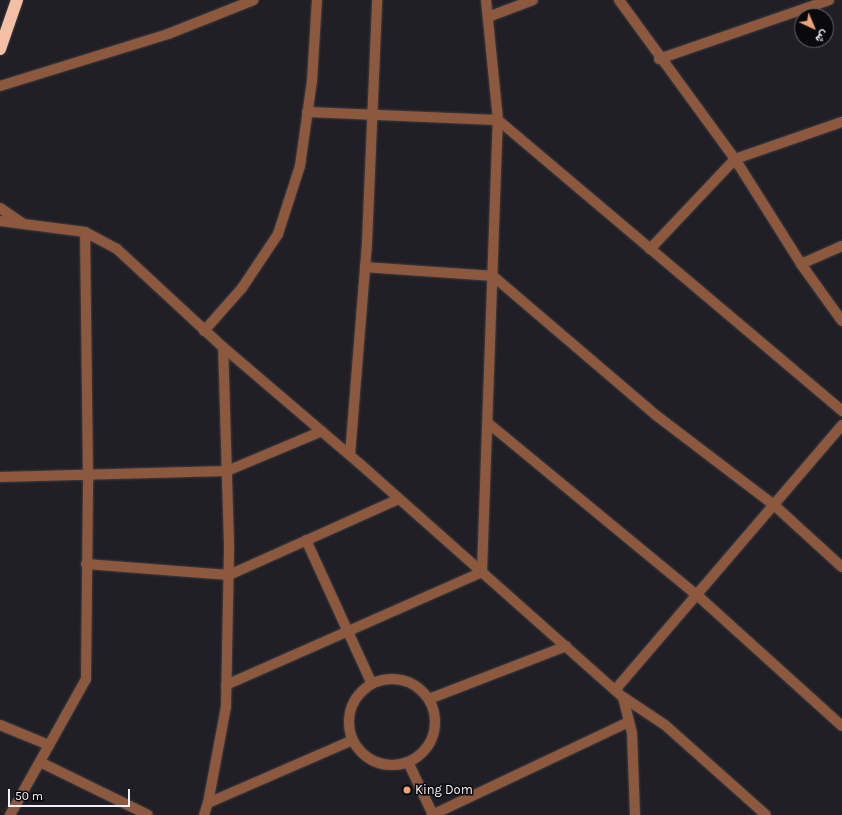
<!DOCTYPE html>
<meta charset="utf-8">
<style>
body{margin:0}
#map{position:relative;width:842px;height:815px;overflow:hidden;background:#201f25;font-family:Karla,Vazirmatn,sans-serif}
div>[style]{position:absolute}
.roads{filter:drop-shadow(0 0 1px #3e3d42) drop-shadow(0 0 1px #3e3d42)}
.minor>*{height:10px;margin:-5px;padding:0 5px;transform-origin:5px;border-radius:5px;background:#8c593f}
.minor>.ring{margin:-5px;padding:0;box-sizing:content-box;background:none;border:10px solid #8c593f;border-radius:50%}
.highway>*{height:12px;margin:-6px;padding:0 6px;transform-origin:6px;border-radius:6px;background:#f3c0a6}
.dots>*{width:11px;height:11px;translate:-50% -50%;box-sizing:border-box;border:2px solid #0a0a0c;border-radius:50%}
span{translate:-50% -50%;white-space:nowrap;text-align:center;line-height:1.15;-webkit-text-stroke:3px #0a0a0c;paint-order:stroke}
.poi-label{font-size:13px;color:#f3f3f7}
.left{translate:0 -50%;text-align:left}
.north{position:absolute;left:794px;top:8px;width:40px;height:40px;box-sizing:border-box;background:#0a0a0c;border:1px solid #67676a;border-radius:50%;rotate:136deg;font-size:11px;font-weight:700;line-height:16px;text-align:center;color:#f3f3f7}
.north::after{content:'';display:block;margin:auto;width:14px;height:18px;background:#f0a27a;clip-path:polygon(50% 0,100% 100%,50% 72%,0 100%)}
.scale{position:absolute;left:8px;top:789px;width:122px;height:18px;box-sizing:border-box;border:2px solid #f3f3f7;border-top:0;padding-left:5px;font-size:12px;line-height:14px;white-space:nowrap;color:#f3f3f7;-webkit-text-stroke:3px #0a0a0c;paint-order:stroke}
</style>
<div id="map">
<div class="roads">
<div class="minor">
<i style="left:619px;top:0;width:197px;rotate:53.9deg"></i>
<i style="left:735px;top:159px;width:124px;rotate:57.8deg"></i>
<i style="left:801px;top:264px;width:70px;rotate:54.3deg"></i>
<i style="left:488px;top:17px;width:48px;rotate:-20.7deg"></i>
<i style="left:659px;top:59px;width:180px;rotate:-19.1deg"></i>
<i style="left:0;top:86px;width:176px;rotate:-17.2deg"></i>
<i style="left:168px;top:34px;width:92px;rotate:-21.6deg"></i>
<i style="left:307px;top:112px;width:191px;rotate:2.4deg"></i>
<i style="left:498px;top:120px;width:451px;rotate:40.2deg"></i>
<i style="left:0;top:208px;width:27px;rotate:34deg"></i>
<i style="left:0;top:221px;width:86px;rotate:7.4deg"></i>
<i style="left:85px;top:232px;width:36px;rotate:28deg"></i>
<i style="left:117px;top:249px;width:144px;rotate:42.8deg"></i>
<i style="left:223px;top:347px;width:179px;rotate:40.5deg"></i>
<i style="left:359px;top:463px;width:353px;rotate:41.6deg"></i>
<i style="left:623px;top:697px;width:37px;rotate:76deg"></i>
<i style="left:632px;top:733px;width:82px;rotate:87.9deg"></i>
<i style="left:650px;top:249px;width:124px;rotate:-46.6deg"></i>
<i style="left:735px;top:159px;width:113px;rotate:-19.1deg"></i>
<i style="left:801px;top:264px;width:45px;rotate:-23.7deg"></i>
<i style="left:365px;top:267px;width:128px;rotate:4deg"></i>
<i style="left:493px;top:276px;width:216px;rotate:40.5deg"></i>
<i style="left:657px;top:416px;width:147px;rotate:37.3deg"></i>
<i style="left:774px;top:505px;width:92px;rotate:42.4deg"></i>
<i style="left:204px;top:331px;width:57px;rotate:-48.5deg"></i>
<i style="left:242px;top:288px;width:65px;rotate:-56.3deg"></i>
<i style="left:278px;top:234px;width:71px;rotate:-72.1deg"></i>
<i style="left:300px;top:166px;width:86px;rotate:-82deg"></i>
<i style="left:312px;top:81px;width:81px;rotate:-86.5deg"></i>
<i style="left:488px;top:423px;width:271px;rotate:39.5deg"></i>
<i style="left:697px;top:595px;width:195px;rotate:42.1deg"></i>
<i style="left:350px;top:455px;width:213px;rotate:-85.4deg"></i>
<i style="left:367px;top:243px;width:243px;rotate:-87.6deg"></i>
<i style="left:0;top:477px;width:227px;rotate:-1.5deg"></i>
<i style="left:227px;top:471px;width:103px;rotate:-22.8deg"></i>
<i style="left:306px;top:540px;width:158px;rotate:65.4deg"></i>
<i style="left:86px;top:564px;width:143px;rotate:4.4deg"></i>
<i style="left:229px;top:575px;width:186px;rotate:-24.1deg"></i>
<i class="ring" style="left:349px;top:679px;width:76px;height:76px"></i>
<i style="left:226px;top:685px;width:280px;rotate:-23.8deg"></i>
<i style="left:482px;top:572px;width:452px;rotate:-88deg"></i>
<i style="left:498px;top:120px;width:121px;rotate:-95.7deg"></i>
<i style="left:615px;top:690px;width:349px;rotate:-49.4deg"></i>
<i style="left:623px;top:697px;width:50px;rotate:33.7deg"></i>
<i style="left:665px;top:725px;width:135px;rotate:41.7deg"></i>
<i style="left:429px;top:699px;width:147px;rotate:-21.1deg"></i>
<i style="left:0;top:725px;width:53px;rotate:22.2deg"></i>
<i style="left:40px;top:762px;width:120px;rotate:26.1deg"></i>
<i style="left:408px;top:762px;width:59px;rotate:64.7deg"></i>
<i style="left:208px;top:803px;width:158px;rotate:-23.5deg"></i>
<i style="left:10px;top:815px;width:156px;rotate:-60.8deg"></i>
<i style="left:86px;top:679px;width:205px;rotate:-89.4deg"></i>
<i style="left:88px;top:474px;width:242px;rotate:-90.7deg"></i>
<i style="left:204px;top:815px;width:13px;rotate:-72deg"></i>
<i style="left:208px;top:803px;width:98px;rotate:-79.4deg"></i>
<i style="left:226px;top:707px;width:163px;rotate:-88.9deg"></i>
<i style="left:229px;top:544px;width:197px;rotate:-91.7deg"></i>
<i style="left:432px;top:815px;width:218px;rotate:-25.3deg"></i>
</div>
<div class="highway">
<i style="left:0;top:49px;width:52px;rotate:-70.9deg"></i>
</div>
</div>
<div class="dots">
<i style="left:407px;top:790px;background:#f0a27a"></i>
</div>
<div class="poi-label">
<span class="left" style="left:415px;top:790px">King Dom</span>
</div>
<div class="north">ش</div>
<div class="scale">50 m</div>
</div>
